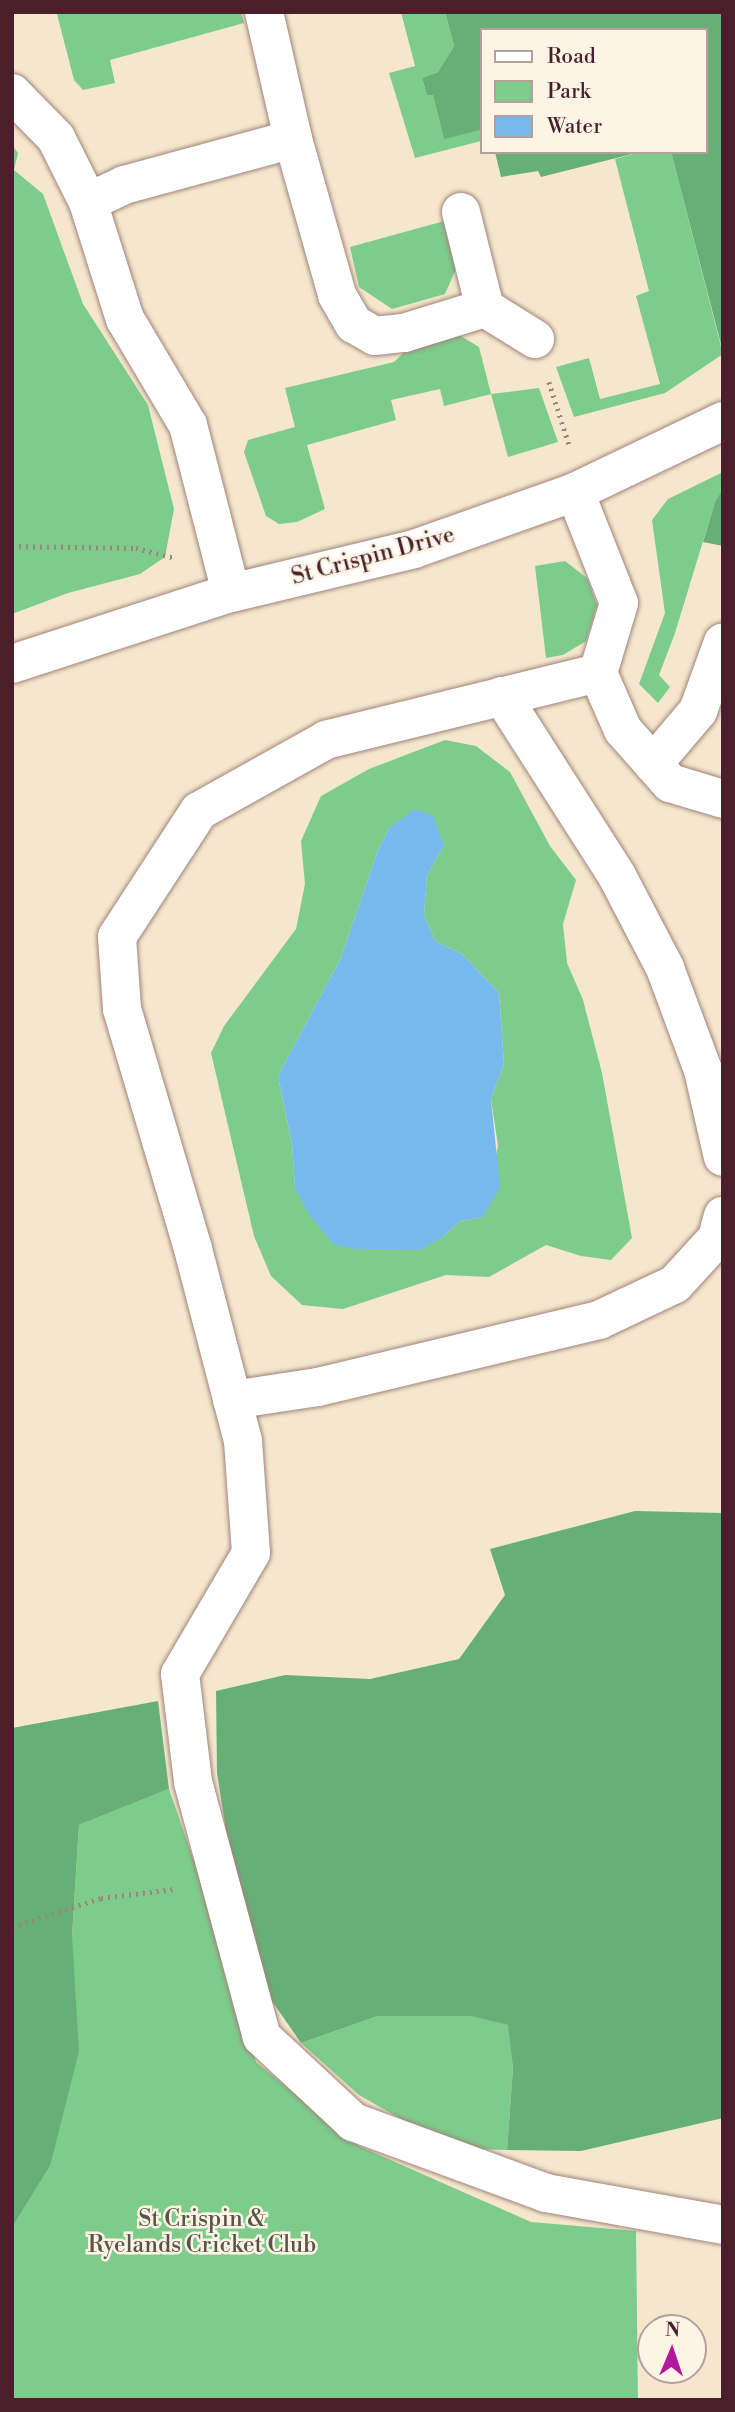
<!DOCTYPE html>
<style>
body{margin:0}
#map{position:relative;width:735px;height:2412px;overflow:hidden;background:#f5e7cd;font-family:"Libre Bodoni",serif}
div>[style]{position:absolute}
.green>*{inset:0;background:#7dcc8c}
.forest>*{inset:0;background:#66b078}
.water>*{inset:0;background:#78b9ed}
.path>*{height:4.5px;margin-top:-2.25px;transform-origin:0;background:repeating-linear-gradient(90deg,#a0837c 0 2px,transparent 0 7px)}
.roads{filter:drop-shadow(0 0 2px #a0837c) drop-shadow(0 0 2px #a0837c)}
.minor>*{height:38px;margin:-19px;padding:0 19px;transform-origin:19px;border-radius:19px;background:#fff}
span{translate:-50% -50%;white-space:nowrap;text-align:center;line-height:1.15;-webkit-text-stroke:5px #fcf5e5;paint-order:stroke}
.street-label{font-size:23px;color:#4a1f2b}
.park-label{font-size:23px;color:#595348}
.frame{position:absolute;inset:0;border:14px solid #4a1f2b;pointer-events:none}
.legend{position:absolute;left:480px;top:28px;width:228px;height:126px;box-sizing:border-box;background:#fcf5e5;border:2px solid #b59f9b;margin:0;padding:9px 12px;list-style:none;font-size:21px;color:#4a1f2b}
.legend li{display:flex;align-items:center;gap:14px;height:35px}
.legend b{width:35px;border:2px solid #b59f9b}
.north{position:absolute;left:637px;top:2314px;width:70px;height:70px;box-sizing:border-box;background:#fcf5e5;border:2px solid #b59f9b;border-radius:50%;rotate:2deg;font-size:19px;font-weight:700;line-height:28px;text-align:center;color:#4a1f2b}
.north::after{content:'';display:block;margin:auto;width:24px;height:32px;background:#b5179e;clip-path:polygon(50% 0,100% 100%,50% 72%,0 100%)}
</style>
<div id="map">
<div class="green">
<i style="clip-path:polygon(66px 12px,241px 12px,244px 23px,110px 60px,115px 83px,83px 90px,74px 80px,57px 14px)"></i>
<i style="clip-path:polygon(401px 12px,445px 12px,454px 46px,438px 72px,422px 78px,427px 95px,433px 94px,444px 138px,481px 130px,481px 141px,415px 158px,389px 73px,415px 66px)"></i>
<i style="clip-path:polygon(12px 145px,18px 153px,14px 170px,43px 194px,83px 304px,148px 405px,174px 509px,165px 557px,140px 574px,68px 593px,12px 614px)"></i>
<i style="clip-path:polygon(641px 152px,671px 152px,723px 354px,665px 393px,574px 417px,556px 367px,589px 358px,600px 399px,660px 384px,636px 296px,649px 291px,615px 159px)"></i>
<i style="clip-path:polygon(448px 220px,459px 262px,445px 294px,392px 309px,359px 287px,350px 247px)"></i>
<i style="clip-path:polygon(451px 330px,479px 347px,491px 394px,539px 388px,558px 442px,508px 457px,491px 394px,444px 406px,440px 389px,391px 400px,396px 420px,307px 445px,325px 509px,297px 522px,279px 524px,266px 516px,244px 452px,248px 440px,295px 427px,285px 388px,394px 362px,417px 340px)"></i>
<i style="clip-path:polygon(723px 472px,723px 488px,715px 502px,675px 633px,659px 675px,670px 687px,658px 703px,639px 684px,665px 613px,652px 520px,668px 499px)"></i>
<i style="clip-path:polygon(565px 561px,587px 578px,597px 605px,586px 641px,563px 655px,546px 658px,535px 566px)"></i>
<i style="clip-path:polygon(evenodd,445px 740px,476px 746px,510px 772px,550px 846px,576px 880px,563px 924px,567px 963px,583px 1000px,602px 1073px,632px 1238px,611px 1260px,581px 1256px,546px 1245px,489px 1277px,446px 1275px,343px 1309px,302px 1305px,271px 1276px,254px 1236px,211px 1053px,224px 1026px,296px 929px,305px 884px,301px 841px,321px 796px,369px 769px,445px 740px,390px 827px,444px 845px,427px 875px,424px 915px,435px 941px,462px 954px,499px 993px,504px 1064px,491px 1099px,498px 1146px,483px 1217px,460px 1221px,443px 1237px,295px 1188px,292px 1144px,278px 1076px,341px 958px,378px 850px,390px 827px)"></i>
<i style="clip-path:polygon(169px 1789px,205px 1893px,256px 2062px,359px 2146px,531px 2222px,636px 2231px,638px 2400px,12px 2400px,12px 2228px,50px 2166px,72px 1936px,79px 1825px)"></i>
<i style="clip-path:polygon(378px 2016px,470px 2016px,509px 2025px,513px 2068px,507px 2150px,471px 2149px,424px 2132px,359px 2095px,301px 2043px)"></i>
</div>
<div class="forest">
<i style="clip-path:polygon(445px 12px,723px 12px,723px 352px,671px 152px,705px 152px,705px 30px,481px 30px,481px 130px,444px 139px,433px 95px,427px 95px,422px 78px,438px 72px,454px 46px)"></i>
<i style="clip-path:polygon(495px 152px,640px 152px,541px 177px,538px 171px,501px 177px)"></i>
<i style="clip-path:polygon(723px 488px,723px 546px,703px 542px,715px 502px)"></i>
<i style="clip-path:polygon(635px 1511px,723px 1513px,723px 2118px,581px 2151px,507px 2150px,513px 2068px,508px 2025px,470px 2016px,378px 2016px,301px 2043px,270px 1998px,227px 1836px,217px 1773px,216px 1691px,285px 1675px,370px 1679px,459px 1659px,505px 1595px,490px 1549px)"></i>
<i style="clip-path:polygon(158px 1701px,169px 1789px,79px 1825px,72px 1936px,79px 2051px,50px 2166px,12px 2228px,12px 1728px)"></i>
</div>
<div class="water">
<i style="clip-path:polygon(415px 809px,433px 816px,444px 845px,427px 875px,424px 915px,435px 941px,462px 954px,499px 993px,504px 1064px,491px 1099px,500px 1187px,483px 1217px,460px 1221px,443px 1237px,419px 1250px,356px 1249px,334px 1245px,308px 1213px,295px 1188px,292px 1144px,278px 1076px,341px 958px,378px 850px,390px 827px)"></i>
</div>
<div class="path">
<i style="left:549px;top:382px;width:65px;rotate:72.1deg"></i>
<i style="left:12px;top:546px;width:124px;rotate:0.9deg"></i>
<i style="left:136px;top:548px;width:40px;rotate:14.4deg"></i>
<i style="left:12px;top:1927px;width:94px;rotate:-18deg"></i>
<i style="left:101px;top:1898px;width:74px;rotate:-7deg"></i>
</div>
<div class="roads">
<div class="minor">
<i style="left:264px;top:12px;width:130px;rotate:77.1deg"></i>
<i style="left:293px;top:139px;width:162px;rotate:74.2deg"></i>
<i style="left:337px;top:295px;width:34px;rotate:60deg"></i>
<i style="left:354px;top:324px;width:24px;rotate:30deg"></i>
<i style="left:375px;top:336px;width:29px;rotate:-6deg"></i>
<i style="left:404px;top:333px;width:85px;rotate:-17.2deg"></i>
<i style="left:12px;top:93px;width:63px;rotate:45.6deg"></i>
<i style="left:56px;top:138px;width:72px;rotate:63.4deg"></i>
<i style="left:88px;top:202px;width:123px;rotate:72.5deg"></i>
<i style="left:125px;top:319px;width:123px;rotate:59.3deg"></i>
<i style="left:188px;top:425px;width:173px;rotate:75.6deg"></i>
<i style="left:88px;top:202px;width:40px;rotate:-25deg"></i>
<i style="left:124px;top:185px;width:175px;rotate:-15.2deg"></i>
<i style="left:461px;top:212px;width:99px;rotate:76deg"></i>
<i style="left:485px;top:308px;width:59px;rotate:31.8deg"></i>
<i style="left:575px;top:492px;width:119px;rotate:68.4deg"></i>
<i style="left:619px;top:603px;width:73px;rotate:106.7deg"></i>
<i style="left:598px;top:673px;width:280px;rotate:166.2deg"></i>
<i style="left:326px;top:740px;width:145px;rotate:150.8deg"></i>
<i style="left:199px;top:811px;width:150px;rotate:123.1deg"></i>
<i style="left:117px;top:937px;width:72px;rotate:86deg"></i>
<i style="left:122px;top:1009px;width:250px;rotate:73.5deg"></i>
<i style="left:193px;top:1249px;width:198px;rotate:75.4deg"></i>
<i style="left:243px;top:1441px;width:112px;rotate:85.9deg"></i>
<i style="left:251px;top:1553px;width:140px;rotate:120.4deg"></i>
<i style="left:180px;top:1674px;width:109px;rotate:83.1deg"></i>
<i style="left:193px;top:1782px;width:264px;rotate:74.9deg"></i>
<i style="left:262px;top:2037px;width:125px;rotate:43deg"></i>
<i style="left:353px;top:2122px;width:206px;rotate:20.2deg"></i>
<i style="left:546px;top:2193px;width:180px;rotate:10.2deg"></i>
<i style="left:12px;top:664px;width:230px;rotate:-18deg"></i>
<i style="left:231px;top:593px;width:188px;rotate:-13.5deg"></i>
<i style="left:414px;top:549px;width:171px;rotate:-19.5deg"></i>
<i style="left:575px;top:492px;width:164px;rotate:-25.6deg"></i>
<i style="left:598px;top:673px;width:62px;rotate:66.3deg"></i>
<i style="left:623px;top:730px;width:71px;rotate:48.4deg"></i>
<i style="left:670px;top:783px;width:55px;rotate:16.8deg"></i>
<i style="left:502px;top:696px;width:214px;rotate:57.4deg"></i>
<i style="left:617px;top:876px;width:104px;rotate:62.4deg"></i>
<i style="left:665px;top:968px;width:109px;rotate:69.6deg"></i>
<i style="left:703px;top:1070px;width:89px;rotate:77.1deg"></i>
<i style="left:653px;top:764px;width:70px;rotate:-49.7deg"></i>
<i style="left:698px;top:711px;width:73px;rotate:-70.1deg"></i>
<i style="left:232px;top:1400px;width:87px;rotate:-8.6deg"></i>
<i style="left:318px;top:1387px;width:289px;rotate:-13.4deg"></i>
<i style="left:599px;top:1320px;width:84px;rotate:-25.3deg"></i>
<i style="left:675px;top:1284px;width:62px;rotate:-47.6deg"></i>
<i style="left:717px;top:1238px;width:23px;rotate:-75deg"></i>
</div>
</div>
<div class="street-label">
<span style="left:373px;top:556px;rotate:-15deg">St Crispin Drive</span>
</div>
<div class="park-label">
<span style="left:202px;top:2232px">St Crispin &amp;<br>Ryelands Cricket Club</span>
</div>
<div class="frame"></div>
<ul class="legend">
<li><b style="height:9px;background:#fff"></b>Road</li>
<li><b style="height:19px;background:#7dcc8c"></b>Park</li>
<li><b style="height:19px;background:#78b9ed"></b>Water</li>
</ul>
<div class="north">N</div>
</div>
